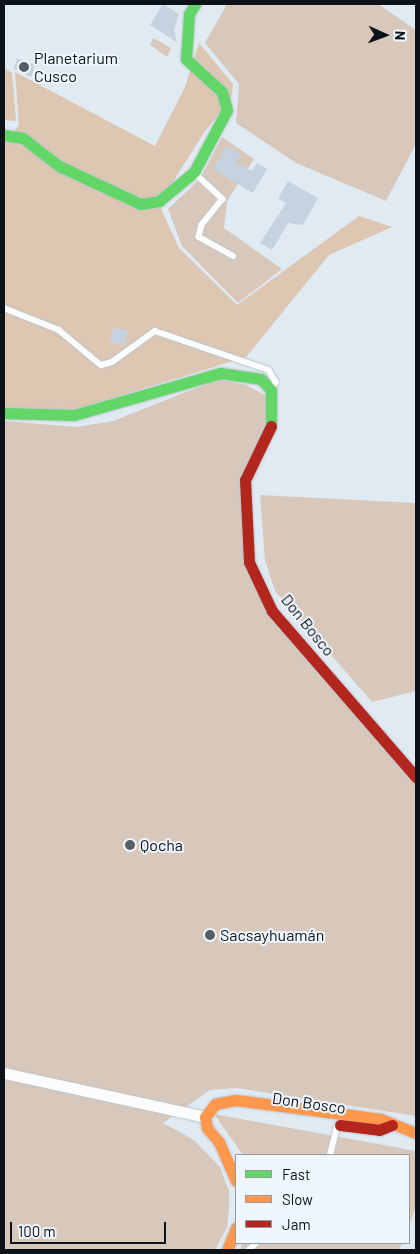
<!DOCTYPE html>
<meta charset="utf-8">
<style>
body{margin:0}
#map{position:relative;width:420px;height:1254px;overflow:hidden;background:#e0eaf3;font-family:Barlow,sans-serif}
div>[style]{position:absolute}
.green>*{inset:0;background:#d8c8bb}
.forest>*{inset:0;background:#ddc6b2}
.building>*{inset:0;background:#c4d3df}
.roads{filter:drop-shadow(0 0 1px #bec6cc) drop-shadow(0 0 1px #bec6cc)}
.lane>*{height:5.5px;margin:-2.75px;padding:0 2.75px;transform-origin:2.75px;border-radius:2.75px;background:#fafcfd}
.street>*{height:11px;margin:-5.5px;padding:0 5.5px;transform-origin:5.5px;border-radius:5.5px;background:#fafcfd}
.fast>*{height:11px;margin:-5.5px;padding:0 5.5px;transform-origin:5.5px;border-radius:5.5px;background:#63d668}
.slow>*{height:11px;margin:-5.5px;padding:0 5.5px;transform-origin:5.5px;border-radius:5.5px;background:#ff974d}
.jam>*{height:11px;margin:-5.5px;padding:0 5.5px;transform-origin:5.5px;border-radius:5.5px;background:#b3261e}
.dots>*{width:14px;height:14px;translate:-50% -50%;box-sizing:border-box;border:2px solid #eff6fd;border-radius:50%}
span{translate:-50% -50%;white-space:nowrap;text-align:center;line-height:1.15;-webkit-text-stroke:4px #eff6fd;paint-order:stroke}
.poi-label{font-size:16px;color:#0c1218}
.left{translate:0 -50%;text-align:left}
.street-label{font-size:16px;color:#0c1218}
.frame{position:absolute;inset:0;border:5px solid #0c1218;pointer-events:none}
.legend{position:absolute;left:235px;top:1154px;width:175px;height:90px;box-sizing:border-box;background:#eff6fd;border:1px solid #949ba1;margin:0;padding:6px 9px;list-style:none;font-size:15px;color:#0c1218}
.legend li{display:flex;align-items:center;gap:10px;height:25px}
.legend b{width:25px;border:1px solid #949ba1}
.north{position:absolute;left:360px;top:10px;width:50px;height:50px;-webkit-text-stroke:4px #eff6fd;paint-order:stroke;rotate:92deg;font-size:14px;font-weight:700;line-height:20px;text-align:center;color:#0c1218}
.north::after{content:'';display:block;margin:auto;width:18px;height:22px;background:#0c1218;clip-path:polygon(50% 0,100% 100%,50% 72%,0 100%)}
.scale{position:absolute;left:10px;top:1222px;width:156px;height:22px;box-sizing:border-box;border:2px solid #0c1218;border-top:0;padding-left:6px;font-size:15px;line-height:18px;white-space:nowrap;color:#0c1218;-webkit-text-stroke:4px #eff6fd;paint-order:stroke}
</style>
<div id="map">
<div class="green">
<i style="clip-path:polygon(227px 4px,378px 4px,416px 30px,416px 144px,386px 201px,296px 163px,236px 123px,239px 84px,205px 43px)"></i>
<i style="clip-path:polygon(153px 38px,171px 48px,167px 57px,150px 45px)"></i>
<i style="clip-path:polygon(222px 137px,254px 159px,227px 201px,224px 228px,282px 269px,238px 303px,182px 246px,168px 209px,200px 179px)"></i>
<i style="clip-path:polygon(219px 379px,246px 385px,269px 397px,263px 449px,244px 498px,248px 562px,272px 611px,416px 781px,416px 1116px,237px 1088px,210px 1090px,163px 1123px,194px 1140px,220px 1167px,229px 1191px,229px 1210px,227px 1227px,215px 1250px,4px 1250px,4px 421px,77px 427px,113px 421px)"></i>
<i style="clip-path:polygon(260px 495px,416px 503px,416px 691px,372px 702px,275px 591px,265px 560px)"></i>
<i style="clip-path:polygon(214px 1114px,416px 1151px,416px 1206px,409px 1226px,409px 1155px,243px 1155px)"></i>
<i style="clip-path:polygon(242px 1243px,402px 1243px,399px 1250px,240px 1250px)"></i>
</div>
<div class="forest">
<i style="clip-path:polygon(199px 43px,233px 84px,231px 100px,205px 131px,159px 204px,179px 248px,237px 305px,359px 216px,392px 227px,329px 255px,246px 357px,64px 413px,4px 411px,4px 133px,12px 134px,19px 125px,15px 72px,155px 146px,185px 87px)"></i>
<i style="clip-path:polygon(4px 68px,12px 73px,16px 121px,4px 120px)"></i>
</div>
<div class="building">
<i style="clip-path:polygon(163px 4px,179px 14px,174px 30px,177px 42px,150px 25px)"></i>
<i style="clip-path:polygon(17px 58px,35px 65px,31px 77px,14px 69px)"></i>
<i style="clip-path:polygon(227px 146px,241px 154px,236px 162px,252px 171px,257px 163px,267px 169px,253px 193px,213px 169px)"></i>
<i style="clip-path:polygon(288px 181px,318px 198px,303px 225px,288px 223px,272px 250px,260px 243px,286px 203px,278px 199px)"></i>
<i style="clip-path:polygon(113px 328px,128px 330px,125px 345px,110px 342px)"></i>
</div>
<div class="roads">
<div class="lane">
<i style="left:196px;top:174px;width:37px;rotate:43deg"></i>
<i style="left:223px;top:199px;width:33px;rotate:129deg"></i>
<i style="left:202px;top:225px;width:12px;rotate:104deg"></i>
<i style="left:199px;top:237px;width:39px;rotate:29deg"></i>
<i style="left:4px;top:308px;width:59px;rotate:21.8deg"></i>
<i style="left:59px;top:330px;width:55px;rotate:39.8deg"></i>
<i style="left:101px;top:365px;width:11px;rotate:-15deg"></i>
<i style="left:112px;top:362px;width:53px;rotate:-35.8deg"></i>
<i style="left:155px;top:331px;width:120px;rotate:18.9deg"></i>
<i style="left:269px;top:370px;width:14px;rotate:60deg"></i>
<i style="left:276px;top:382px;width:7px;rotate:117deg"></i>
<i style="left:330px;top:1155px;width:30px;rotate:-76deg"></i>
<i style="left:249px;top:1250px;width:10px;rotate:-45deg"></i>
</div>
<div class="street">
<i style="left:4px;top:1073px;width:206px;rotate:12.3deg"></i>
</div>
<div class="fast">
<i style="left:4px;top:135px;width:19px;rotate:9deg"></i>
<i style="left:23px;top:138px;width:46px;rotate:37.9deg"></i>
<i style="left:59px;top:166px;width:90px;rotate:24.9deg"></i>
<i style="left:141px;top:204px;width:18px;rotate:-9deg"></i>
<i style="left:159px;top:201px;width:45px;rotate:-39.6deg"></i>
<i style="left:194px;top:172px;width:70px;rotate:-62deg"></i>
<i style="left:227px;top:110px;width:19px;rotate:-106deg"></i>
<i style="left:222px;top:92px;width:49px;rotate:-137.5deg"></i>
<i style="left:186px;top:59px;width:45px;rotate:-86.2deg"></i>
<i style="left:189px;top:14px;width:12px;rotate:-59deg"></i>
<i style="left:4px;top:413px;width:70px;rotate:1.6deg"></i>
<i style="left:74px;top:415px;width:152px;rotate:-16deg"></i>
<i style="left:220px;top:373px;width:41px;rotate:8.3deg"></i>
<i style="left:261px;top:379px;width:15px;rotate:48deg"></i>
<i style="left:271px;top:390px;width:36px;rotate:90deg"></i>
</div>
<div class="slow">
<i style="left:236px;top:1181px;width:43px;rotate:-113.6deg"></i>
<i style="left:219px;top:1142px;width:18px;rotate:-131deg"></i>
<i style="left:207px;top:1128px;width:11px;rotate:-100deg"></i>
<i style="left:205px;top:1117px;width:16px;rotate:-52deg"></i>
<i style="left:215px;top:1104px;width:21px;rotate:-11deg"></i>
<i style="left:236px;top:1100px;width:146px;rotate:7.5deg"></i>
<i style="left:381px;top:1119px;width:38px;rotate:22deg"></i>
<i style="left:227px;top:1250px;width:24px;rotate:-68deg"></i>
</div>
<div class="jam">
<i style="left:271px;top:426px;width:60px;rotate:115.7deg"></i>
<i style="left:245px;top:480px;width:82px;rotate:87.2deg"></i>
<i style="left:249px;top:562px;width:54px;rotate:64.9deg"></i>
<i style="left:272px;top:611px;width:220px;rotate:49.1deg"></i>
<i style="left:340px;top:1125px;width:39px;rotate:7deg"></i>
<i style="left:379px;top:1130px;width:14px;rotate:-21deg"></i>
</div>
</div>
<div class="dots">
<i style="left:24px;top:67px;background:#565e65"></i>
<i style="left:130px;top:845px;background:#565e65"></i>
<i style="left:210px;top:935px;background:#565e65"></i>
</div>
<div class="poi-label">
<span class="left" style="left:34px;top:67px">Planetarium<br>Cusco</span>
<span class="left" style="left:140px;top:845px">Qocha</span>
<span class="left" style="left:220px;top:935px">Sacsayhuamán</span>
</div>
<div class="street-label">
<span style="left:308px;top:625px;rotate:51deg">Don Bosco</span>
<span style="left:309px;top:1103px;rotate:8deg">Don Bosco</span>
</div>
<div class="frame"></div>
<ul class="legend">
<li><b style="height:6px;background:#63d668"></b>Fast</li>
<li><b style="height:6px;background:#ff974d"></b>Slow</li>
<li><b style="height:6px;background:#b3261e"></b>Jam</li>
</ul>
<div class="north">N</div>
<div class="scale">100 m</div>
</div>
